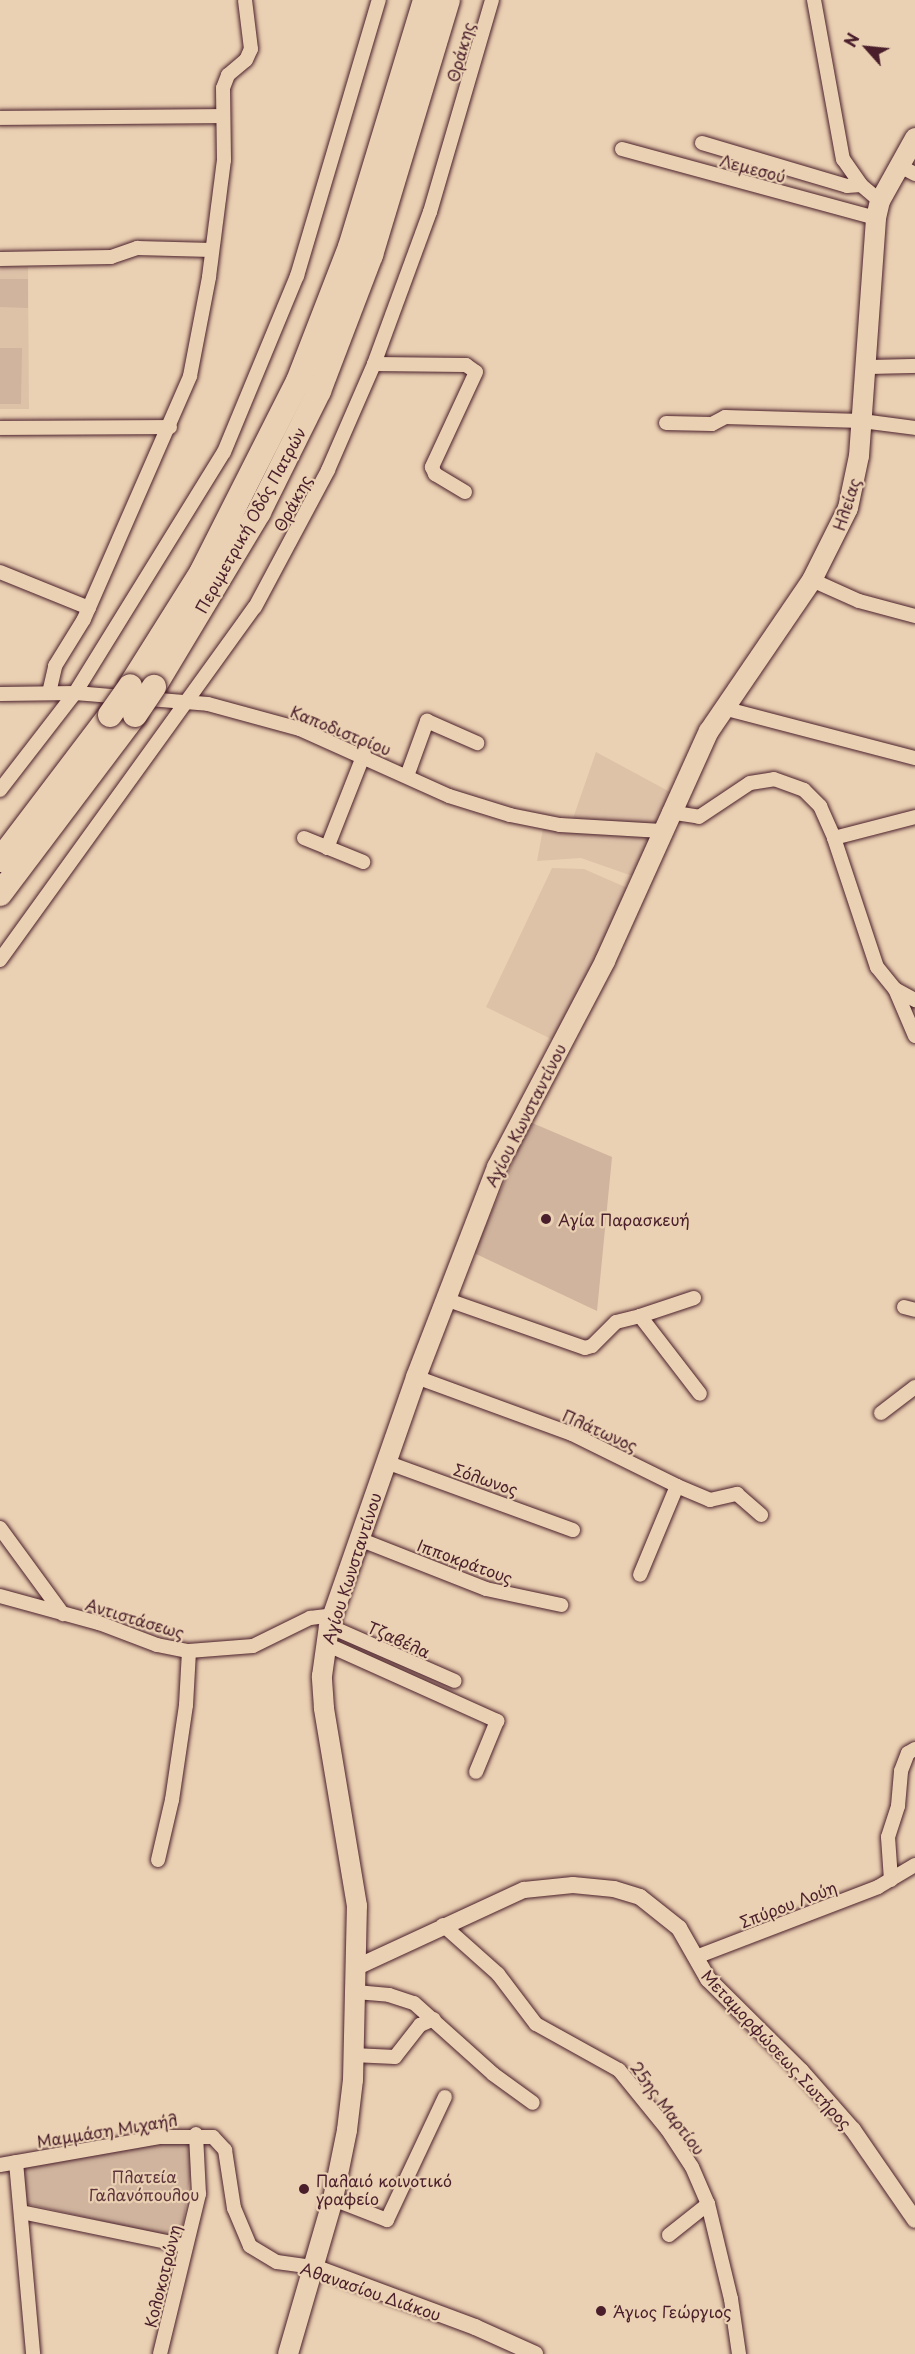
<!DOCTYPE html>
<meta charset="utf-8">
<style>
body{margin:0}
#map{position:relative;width:915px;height:2354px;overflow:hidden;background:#ebd1b3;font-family:"Playpen Sans",sans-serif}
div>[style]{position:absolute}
.built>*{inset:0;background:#dec2a8}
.green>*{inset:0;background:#d0b49d}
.roads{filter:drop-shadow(0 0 2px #4a1f2b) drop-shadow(0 0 2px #4a1f2b)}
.minor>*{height:14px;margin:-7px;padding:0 7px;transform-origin:7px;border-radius:7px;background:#ebd1b3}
.tertiary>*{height:16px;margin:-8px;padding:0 8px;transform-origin:8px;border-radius:8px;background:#ebd1b3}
.secondary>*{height:20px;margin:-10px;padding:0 10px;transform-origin:10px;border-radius:10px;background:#ebd1b3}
.motorway>*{height:24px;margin:-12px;padding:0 12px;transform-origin:12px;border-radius:12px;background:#ebd1b3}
.bridges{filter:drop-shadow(0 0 2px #4a1f2b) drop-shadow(0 0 2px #4a1f2b)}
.motorway-bridge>*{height:24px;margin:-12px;padding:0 12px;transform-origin:12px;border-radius:12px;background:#ebd1b3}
.dots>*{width:16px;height:16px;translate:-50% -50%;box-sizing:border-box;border:3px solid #ebd1b3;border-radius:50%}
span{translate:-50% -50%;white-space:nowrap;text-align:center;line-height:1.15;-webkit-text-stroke:4.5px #ebd1b3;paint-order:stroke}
.street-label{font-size:16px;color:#4a1f2b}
.poi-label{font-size:16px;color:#4a1f2b}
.left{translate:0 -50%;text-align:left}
.park-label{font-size:16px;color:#5e353c}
.north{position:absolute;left:837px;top:18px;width:60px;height:60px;-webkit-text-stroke:4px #ebd1b3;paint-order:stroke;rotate:297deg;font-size:16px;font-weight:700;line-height:24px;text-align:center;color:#4a1f2b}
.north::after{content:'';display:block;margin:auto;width:21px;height:27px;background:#4a1f2b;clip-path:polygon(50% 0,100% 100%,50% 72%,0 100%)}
</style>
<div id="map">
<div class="built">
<i style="clip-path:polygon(0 267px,28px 267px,29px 409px,0 409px)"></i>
<i style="clip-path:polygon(596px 752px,672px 793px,660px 827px,572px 821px)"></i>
<i style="clip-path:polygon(543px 829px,600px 830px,655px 836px,638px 878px,581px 858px,537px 861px)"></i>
<i style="clip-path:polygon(552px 868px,584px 869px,632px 890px,557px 1042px,486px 1007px)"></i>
</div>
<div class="green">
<i style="clip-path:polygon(0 279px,28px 279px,28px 308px,0 307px)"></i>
<i style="clip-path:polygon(0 348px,22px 348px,21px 404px,0 404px)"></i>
<i style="clip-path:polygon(530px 1122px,612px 1157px,597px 1311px,474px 1253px)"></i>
<i style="clip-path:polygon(196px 2135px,181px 2239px,27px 2204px,23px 2166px)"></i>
</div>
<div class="roads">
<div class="minor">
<i style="left:814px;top:0;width:162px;rotate:79.7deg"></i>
<i style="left:843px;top:159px;width:32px;rotate:55deg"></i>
<i style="left:861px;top:185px;width:25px;rotate:40deg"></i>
<i style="left:0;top:118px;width:222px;rotate:-0.5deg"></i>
<i style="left:702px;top:143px;width:151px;rotate:16.5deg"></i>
<i style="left:847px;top:186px;width:14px;rotate:-4deg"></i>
<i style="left:622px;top:149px;width:263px;rotate:15.2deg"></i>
<i style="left:898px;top:165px;width:19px;rotate:28deg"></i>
<i style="left:0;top:259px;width:111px;rotate:-1deg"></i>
<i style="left:111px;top:257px;width:28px;rotate:-19deg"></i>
<i style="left:137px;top:248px;width:75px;rotate:1.5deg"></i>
<i style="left:374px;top:364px;width:92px;rotate:0.6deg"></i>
<i style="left:466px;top:365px;width:12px;rotate:35deg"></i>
<i style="left:476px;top:372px;width:105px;rotate:114.9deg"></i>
<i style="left:432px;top:467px;width:8px;rotate:67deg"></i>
<i style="left:435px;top:474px;width:35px;rotate:31deg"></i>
<i style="left:866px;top:367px;width:49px;rotate:-1.2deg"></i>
<i style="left:666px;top:423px;width:46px;rotate:1.2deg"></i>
<i style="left:712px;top:424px;width:15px;rotate:-28deg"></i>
<i style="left:725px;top:417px;width:137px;rotate:1.7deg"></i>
<i style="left:862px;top:421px;width:53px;rotate:7.5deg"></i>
<i style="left:0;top:428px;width:170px;rotate:-0.3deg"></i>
<i style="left:0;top:572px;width:96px;rotate:22deg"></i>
<i style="left:812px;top:580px;width:51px;rotate:24.1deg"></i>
<i style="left:859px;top:601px;width:58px;rotate:15deg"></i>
<i style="left:49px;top:693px;width:28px;rotate:-77deg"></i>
<i style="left:55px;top:666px;width:55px;rotate:-58.3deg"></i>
<i style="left:84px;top:619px;width:265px;rotate:-66.4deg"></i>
<i style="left:190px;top:376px;width:101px;rotate:-79.1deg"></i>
<i style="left:209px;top:277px;width:118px;rotate:-82.7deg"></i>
<i style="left:224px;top:160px;width:72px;rotate:-90.8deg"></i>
<i style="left:223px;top:88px;width:14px;rotate:-69deg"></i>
<i style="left:228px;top:75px;width:23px;rotate:-40deg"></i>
<i style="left:246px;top:60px;width:12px;rotate:-66deg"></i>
<i style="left:251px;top:49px;width:49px;rotate:-97deg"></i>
<i style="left:0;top:694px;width:75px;rotate:-0.8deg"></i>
<i style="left:75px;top:693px;width:133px;rotate:4.7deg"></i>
<i style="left:208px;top:704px;width:95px;rotate:15.2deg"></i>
<i style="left:300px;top:729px;width:163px;rotate:24.2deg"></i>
<i style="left:449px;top:796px;width:64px;rotate:17.3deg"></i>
<i style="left:510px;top:815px;width:51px;rotate:11.3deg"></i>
<i style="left:560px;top:825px;width:102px;rotate:3.4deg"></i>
<i style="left:723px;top:708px;width:198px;rotate:14.6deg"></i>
<i style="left:407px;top:776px;width:59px;rotate:-70deg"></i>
<i style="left:427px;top:721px;width:55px;rotate:23.7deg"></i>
<i style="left:0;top:790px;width:123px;rotate:-52.3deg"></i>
<i style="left:75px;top:693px;width:283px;rotate:-58.3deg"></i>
<i style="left:224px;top:452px;width:191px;rotate:-67.5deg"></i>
<i style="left:297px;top:276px;width:288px;rotate:-73.5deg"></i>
<i style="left:669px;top:812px;width:30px;rotate:9deg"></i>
<i style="left:699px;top:817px;width:61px;rotate:-33.7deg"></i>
<i style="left:750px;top:783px;width:24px;rotate:-9deg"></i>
<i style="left:774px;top:779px;width:32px;rotate:20deg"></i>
<i style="left:804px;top:790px;width:23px;rotate:45deg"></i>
<i style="left:820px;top:806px;width:35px;rotate:66deg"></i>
<i style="left:834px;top:838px;width:136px;rotate:71.6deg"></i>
<i style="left:877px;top:967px;width:28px;rotate:51deg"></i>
<i style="left:895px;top:989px;width:23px;rotate:29deg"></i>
<i style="left:304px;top:838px;width:64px;rotate:22.1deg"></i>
<i style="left:834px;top:838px;width:84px;rotate:-14.5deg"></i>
<i style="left:327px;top:848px;width:101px;rotate:-68.5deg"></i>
<i style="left:0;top:960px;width:435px;rotate:-54.2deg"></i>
<i style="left:255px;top:607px;width:155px;rotate:-61.9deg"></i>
<i style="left:328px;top:470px;width:116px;rotate:-66.5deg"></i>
<i style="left:374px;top:364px;width:162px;rotate:-69.8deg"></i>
<i style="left:430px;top:212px;width:221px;rotate:-73.7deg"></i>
<i style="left:895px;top:989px;width:51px;rotate:66.9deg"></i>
<i style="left:445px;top:1299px;width:148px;rotate:19.3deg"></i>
<i style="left:585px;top:1348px;width:7px;rotate:-16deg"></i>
<i style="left:592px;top:1346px;width:34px;rotate:-45deg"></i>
<i style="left:616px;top:1322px;width:25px;rotate:-14deg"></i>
<i style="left:640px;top:1316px;width:98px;rotate:52.4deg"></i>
<i style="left:904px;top:1307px;width:11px;rotate:15deg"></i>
<i style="left:640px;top:1316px;width:57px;rotate:-18.4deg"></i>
<i style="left:416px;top:1377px;width:166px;rotate:20.1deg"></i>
<i style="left:572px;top:1434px;width:117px;rotate:26.3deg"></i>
<i style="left:677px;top:1486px;width:96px;rotate:112.6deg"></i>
<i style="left:881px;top:1413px;width:43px;rotate:-37.4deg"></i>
<i style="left:386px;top:1462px;width:199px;rotate:20deg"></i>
<i style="left:677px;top:1486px;width:36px;rotate:23deg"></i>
<i style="left:710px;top:1500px;width:28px;rotate:-13deg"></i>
<i style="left:737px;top:1494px;width:32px;rotate:41deg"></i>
<i style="left:0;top:1528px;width:107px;rotate:53.8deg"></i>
<i style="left:359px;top:1539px;width:136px;rotate:21.5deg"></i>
<i style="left:486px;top:1589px;width:77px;rotate:12deg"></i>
<i style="left:0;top:1596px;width:103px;rotate:15.3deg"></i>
<i style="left:99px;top:1623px;width:62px;rotate:20.8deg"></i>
<i style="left:157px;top:1645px;width:33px;rotate:11deg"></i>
<i style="left:189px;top:1651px;width:64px;rotate:-4.5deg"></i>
<i style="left:253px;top:1646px;width:64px;rotate:-26.2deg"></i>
<i style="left:310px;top:1618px;width:23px;rotate:-7deg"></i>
<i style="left:329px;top:1626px;width:137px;rotate:23.6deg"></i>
<i style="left:326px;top:1644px;width:188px;rotate:24.2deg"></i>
<i style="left:497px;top:1721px;width:55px;rotate:112.4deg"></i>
<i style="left:158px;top:1860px;width:62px;rotate:-76.9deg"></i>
<i style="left:172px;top:1800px;width:96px;rotate:-81.6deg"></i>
<i style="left:186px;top:1705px;width:54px;rotate:-86.8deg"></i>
<i style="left:891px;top:1880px;width:43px;rotate:-94deg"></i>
<i style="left:888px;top:1837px;width:33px;rotate:-72deg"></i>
<i style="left:898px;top:1806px;width:35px;rotate:-85deg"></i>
<i style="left:901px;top:1771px;width:19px;rotate:-69deg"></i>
<i style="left:908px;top:1753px;width:8px;rotate:-30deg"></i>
<i style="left:443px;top:1925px;width:74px;rotate:41.7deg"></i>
<i style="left:498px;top:1974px;width:63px;rotate:52.8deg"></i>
<i style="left:536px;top:2024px;width:95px;rotate:29deg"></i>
<i style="left:619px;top:2070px;width:76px;rotate:50.9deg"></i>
<i style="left:667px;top:2129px;width:45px;rotate:56.7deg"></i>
<i style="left:692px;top:2167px;width:40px;rotate:66.6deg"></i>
<i style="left:708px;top:2204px;width:98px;rotate:76.4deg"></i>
<i style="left:731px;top:2299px;width:56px;rotate:81.7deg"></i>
<i style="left:696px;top:1957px;width:195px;rotate:-21deg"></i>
<i style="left:878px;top:1887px;width:43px;rotate:-30.7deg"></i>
<i style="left:356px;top:1992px;width:33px;rotate:5deg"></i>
<i style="left:389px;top:1995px;width:26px;rotate:18deg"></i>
<i style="left:414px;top:2003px;width:106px;rotate:41.9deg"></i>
<i style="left:493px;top:2074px;width:49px;rotate:35.9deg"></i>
<i style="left:353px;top:2055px;width:42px;rotate:2.7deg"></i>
<i style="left:395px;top:2057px;width:41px;rotate:-52deg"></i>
<i style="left:420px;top:2025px;width:15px;rotate:-23deg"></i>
<i style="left:16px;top:2162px;width:193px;rotate:84.9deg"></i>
<i style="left:0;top:2165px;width:163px;rotate:-9.9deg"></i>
<i style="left:161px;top:2137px;width:52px"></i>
<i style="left:213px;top:2137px;width:18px;rotate:47deg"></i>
<i style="left:225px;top:2150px;width:59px;rotate:81.2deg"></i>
<i style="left:234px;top:2208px;width:41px;rotate:67.2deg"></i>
<i style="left:250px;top:2246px;width:31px;rotate:31deg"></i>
<i style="left:277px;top:2262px;width:37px;rotate:8deg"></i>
<i style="left:333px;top:2199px;width:58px;rotate:21.3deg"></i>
<i style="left:387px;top:2220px;width:136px;rotate:-64.8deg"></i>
<i style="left:21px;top:2212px;width:168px;rotate:11.6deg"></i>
<i style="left:669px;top:2235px;width:50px;rotate:-38.5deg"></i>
<i style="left:160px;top:2354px;width:165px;rotate:-76.3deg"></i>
<i style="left:199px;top:2194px;width:60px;rotate:-92.9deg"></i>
</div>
<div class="tertiary">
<i style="left:357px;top:1967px;width:184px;rotate:-24.8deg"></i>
<i style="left:524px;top:1890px;width:49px;rotate:-5.8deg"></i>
<i style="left:573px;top:1885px;width:41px;rotate:5.6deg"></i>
<i style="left:614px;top:1889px;width:27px;rotate:17deg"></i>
<i style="left:640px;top:1897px;width:50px;rotate:38.5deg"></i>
<i style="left:679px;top:1928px;width:59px;rotate:60.4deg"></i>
<i style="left:708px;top:1979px;width:131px;rotate:44.7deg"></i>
<i style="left:801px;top:2071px;width:79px;rotate:48.6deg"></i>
<i style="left:853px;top:2130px;width:109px;rotate:55.4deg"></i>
<i style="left:314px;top:2267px;width:172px;rotate:20.4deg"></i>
<i style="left:475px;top:2327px;width:66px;rotate:24.2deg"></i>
</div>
<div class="secondary">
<i style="left:288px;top:2354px;width:161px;rotate:-73.8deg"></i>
<i style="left:333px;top:2199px;width:70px;rotate:-78.5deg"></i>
<i style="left:347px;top:2130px;width:50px;rotate:-83.2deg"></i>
<i style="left:353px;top:2080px;width:174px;rotate:-88.7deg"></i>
<i style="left:357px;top:1906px;width:201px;rotate:-99.5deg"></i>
<i style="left:324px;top:1708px;width:32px;rotate:-94deg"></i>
<i style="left:322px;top:1676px;width:50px;rotate:-82deg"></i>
<i style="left:329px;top:1626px;width:264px;rotate:-70.7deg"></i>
<i style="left:416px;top:1377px;width:225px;rotate:-68.9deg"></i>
<i style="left:497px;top:1167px;width:233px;rotate:-62.3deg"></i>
<i style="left:605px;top:961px;width:252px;rotate:-65.7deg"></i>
<i style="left:709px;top:731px;width:183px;rotate:-55.7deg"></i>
<i style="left:812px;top:580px;width:80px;rotate:-63.4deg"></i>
<i style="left:848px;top:508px;width:53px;rotate:-78.1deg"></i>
<i style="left:859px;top:456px;width:239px;rotate:-85.9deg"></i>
<i style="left:876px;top:218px;width:17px;rotate:-77deg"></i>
<i style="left:880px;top:201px;width:72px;rotate:-60.9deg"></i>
</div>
<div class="motorway">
<i style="left:130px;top:686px;width:136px;rotate:-57.9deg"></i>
<i style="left:202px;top:571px;width:213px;rotate:-63.2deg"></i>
<i style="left:298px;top:381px;width:144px;rotate:-68.8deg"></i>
<i style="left:350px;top:247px;width:258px;rotate:-73.1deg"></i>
<i style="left:154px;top:687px;width:204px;rotate:-59deg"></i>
<i style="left:259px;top:512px;width:135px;rotate:-63.6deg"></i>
<i style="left:319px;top:391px;width:146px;rotate:-69.1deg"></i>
<i style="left:371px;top:255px;width:266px;rotate:-73.2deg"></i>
<i style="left:0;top:860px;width:182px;rotate:-52.8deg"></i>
<i style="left:0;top:894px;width:224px;rotate:-53deg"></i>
</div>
</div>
<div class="bridges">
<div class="motorway-bridge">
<i style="left:110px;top:715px;width:35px;rotate:-55deg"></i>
<i style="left:135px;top:715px;width:34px;rotate:-56deg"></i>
</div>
</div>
<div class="dots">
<i style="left:546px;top:1219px;background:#4a1f2b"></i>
<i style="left:304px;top:2189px;background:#4a1f2b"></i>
<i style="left:601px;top:2311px;background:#4a1f2b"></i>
</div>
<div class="street-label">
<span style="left:460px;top:52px;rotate:-74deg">Θράκης</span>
<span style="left:753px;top:168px;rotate:15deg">Λεμεσού</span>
<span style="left:292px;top:503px;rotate:-62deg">Θράκης</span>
<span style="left:846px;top:504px;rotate:-72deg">Ηλείας</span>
<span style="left:250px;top:520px;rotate:-61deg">Περιμετρική Οδός Πατρών</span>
<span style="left:341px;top:730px;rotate:22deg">Καποδιστρίου</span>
<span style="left:525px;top:1115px;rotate:-63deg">Αγίου Κωνσταντίνου</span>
<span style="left:600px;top:1430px;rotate:24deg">Πλάτωνος</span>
<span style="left:486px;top:1479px;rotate:19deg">Σόλωνος</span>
<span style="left:465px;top:1561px;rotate:20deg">Ιπποκράτους</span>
<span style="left:351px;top:1568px;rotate:-72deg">Αγίου Κωνσταντίνου</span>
<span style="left:135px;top:1618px;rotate:17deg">Αντιστάσεως</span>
<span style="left:399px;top:1639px;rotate:24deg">Τζαβέλα</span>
<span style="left:788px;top:1904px;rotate:-21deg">Σπύρου Λούη</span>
<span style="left:777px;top:2049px;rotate:47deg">Μεταμορφώσεως Σωτήρος</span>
<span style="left:668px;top:2108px;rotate:53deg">25ης Μαρτίου</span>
<span style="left:107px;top:2130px;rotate:-9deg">Μαμμάση Μιχαήλ</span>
<span style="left:162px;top:2276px;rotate:-76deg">Κολοκοτρώνη</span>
<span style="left:371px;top:2291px;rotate:19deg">Αθανασίου Διάκου</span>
</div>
<div class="poi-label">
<span class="left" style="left:558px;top:1219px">Αγία Παρασκευή</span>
<span class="left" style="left:316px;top:2189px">Παλαιό κοινοτικό<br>γραφείο</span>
<span class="left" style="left:613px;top:2311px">Άγιος Γεώργιος</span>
</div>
<div class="park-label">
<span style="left:144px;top:2185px">Πλατεία<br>Γαλανόπουλου</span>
</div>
<div class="north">N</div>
</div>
